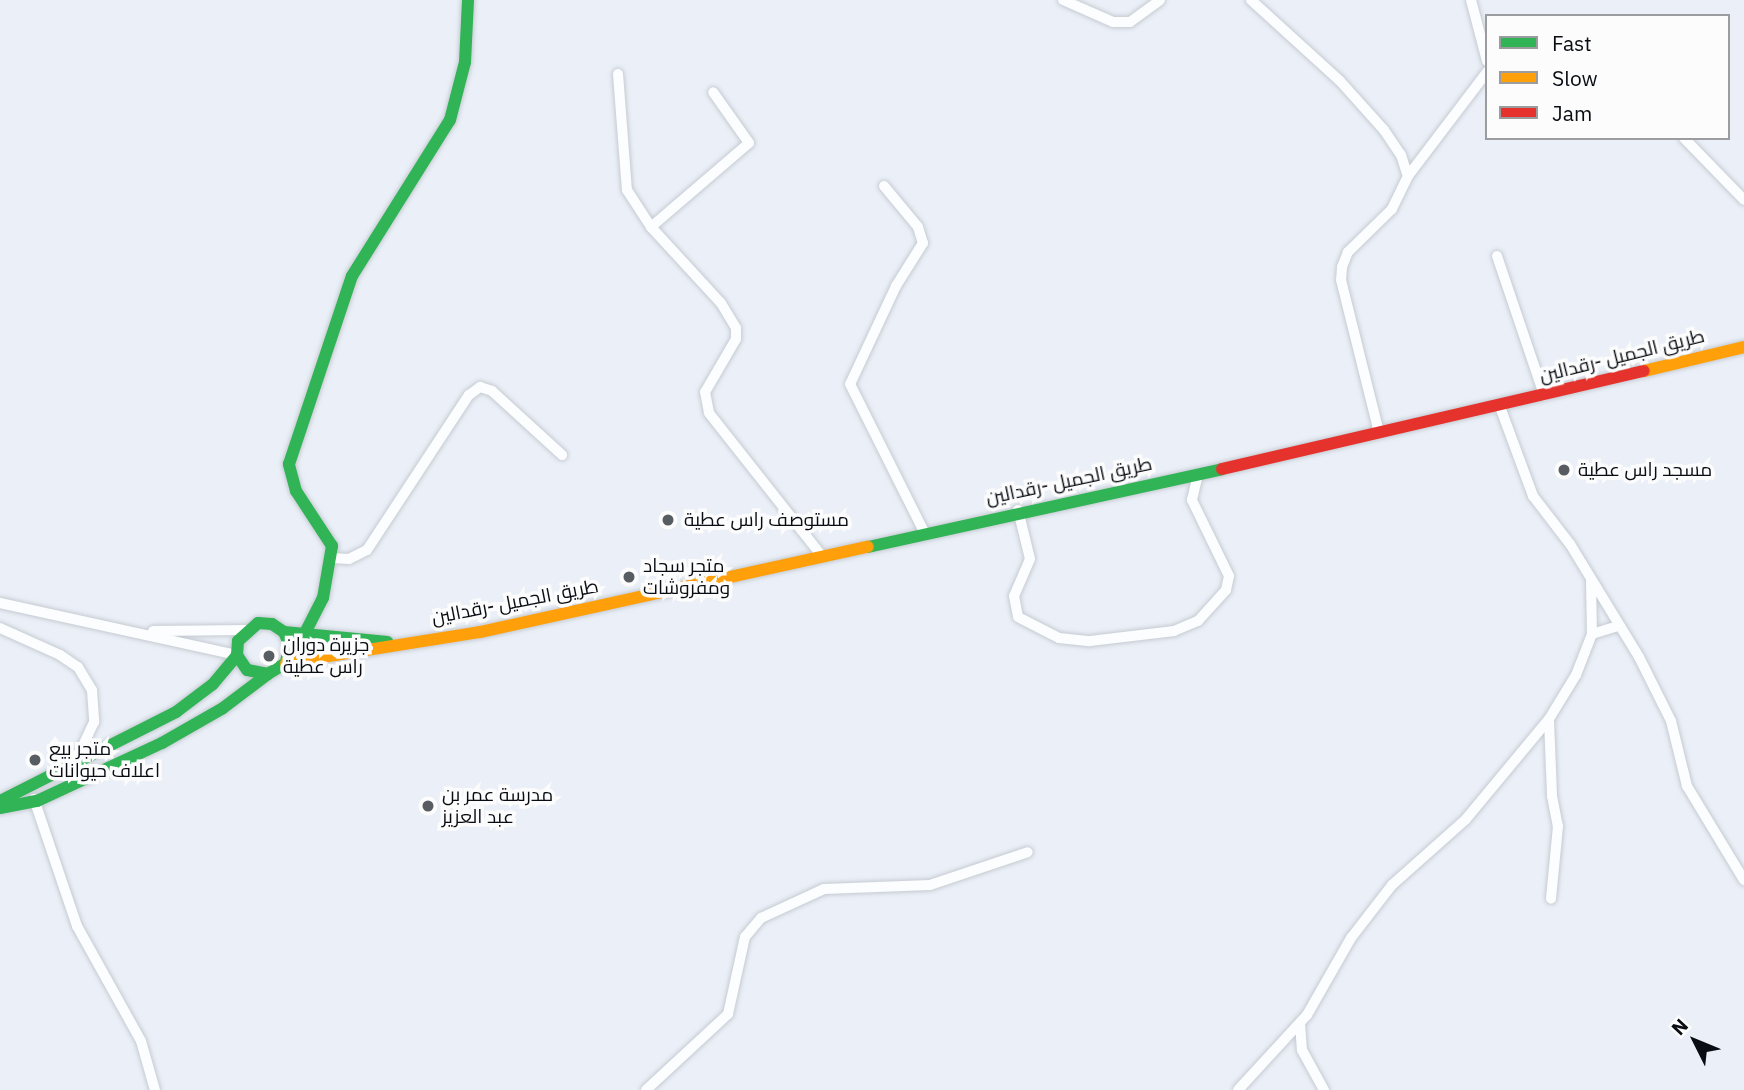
<!DOCTYPE html>
<meta charset="utf-8">
<style>
body{margin:0}
#map{position:relative;width:1744px;height:1090px;overflow:hidden;background:#ebf0f8;font-family:"IBM Plex Sans",Cairo,sans-serif}
div>[style]{position:absolute}
.roads{filter:drop-shadow(0 0 2px #c6cbd2) drop-shadow(0 0 2px #c6cbd2)}
.street>*{height:10px;margin:-5px;padding:0 5px;transform-origin:5px;border-radius:5px;background:#fcfdfe}
.fast>*{height:12px;margin:-6px;padding:0 6px;transform-origin:6px;border-radius:6px;background:#30b455}
.slow>*{height:12px;margin:-6px;padding:0 6px;transform-origin:6px;border-radius:6px;background:#ff9f0a}
.jam>*{height:12px;margin:-6px;padding:0 6px;transform-origin:6px;border-radius:6px;background:#e5322d}
.dots>*{width:19px;height:19px;translate:-50% -50%;box-sizing:border-box;border:4px solid #fcfcfc;border-radius:50%}
span{translate:-50% -50%;white-space:nowrap;text-align:center;line-height:1.15;-webkit-text-stroke:7px #fcfcfc;paint-order:stroke}
.street-label{font-size:19px;color:#090d13}
.poi-label{font-size:19px;color:#090d13}
.left{translate:0 -50%;text-align:left}
.legend{position:absolute;left:1485px;top:14px;width:245px;height:126px;box-sizing:border-box;background:#fcfcfc;border:2px solid #9b9c9f;margin:0;padding:9px 12px;list-style:none;font-size:21px;color:#090d13}
.legend li{display:flex;align-items:center;gap:14px;height:35px}
.legend b{width:35px;border:2px solid #9b9c9f}
.north{position:absolute;left:1660px;top:1006px;width:70px;height:70px;-webkit-text-stroke:5px #fcfcfc;paint-order:stroke;rotate:313deg;font-size:19px;font-weight:700;line-height:28px;text-align:center;color:#090d13}
.north::after{content:'';display:block;margin:auto;width:24px;height:32px;background:#090d13;clip-path:polygon(50% 0,100% 100%,50% 72%,0 100%)}
</style>
<div id="map">
<div class="roads">
<div class="street">
<i style="left:1063px;top:0;width:55px;rotate:23.7deg"></i>
<i style="left:1113px;top:22px;width:17px"></i>
<i style="left:1130px;top:22px;width:37px;rotate:-36deg"></i>
<i style="left:1251px;top:0;width:120px;rotate:42.3deg"></i>
<i style="left:1340px;top:81px;width:66px;rotate:48.1deg"></i>
<i style="left:1384px;top:130px;width:30px;rotate:56deg"></i>
<i style="left:1401px;top:155px;width:22px;rotate:72deg"></i>
<i style="left:1408px;top:176px;width:37px;rotate:116deg"></i>
<i style="left:1392px;top:209px;width:62px;rotate:135.7deg"></i>
<i style="left:1348px;top:252px;width:16px;rotate:112deg"></i>
<i style="left:1342px;top:267px;width:13px;rotate:94deg"></i>
<i style="left:1341px;top:280px;width:157px;rotate:76deg"></i>
<i style="left:1471px;top:0;width:63px;rotate:75.3deg"></i>
<i style="left:618px;top:74px;width:116px;rotate:85.6deg"></i>
<i style="left:627px;top:190px;width:44px;rotate:57deg"></i>
<i style="left:651px;top:227px;width:103px;rotate:47.4deg"></i>
<i style="left:721px;top:303px;width:29px;rotate:59deg"></i>
<i style="left:736px;top:328px;width:11px;rotate:90deg"></i>
<i style="left:736px;top:339px;width:61px;rotate:120.3deg"></i>
<i style="left:705px;top:392px;width:21px;rotate:79deg"></i>
<i style="left:709px;top:413px;width:182px;rotate:51.7deg"></i>
<i style="left:1684px;top:138px;width:86px;rotate:45.9deg"></i>
<i style="left:1408px;top:176px;width:131px;rotate:-52.8deg"></i>
<i style="left:884px;top:186px;width:53px;rotate:50.3deg"></i>
<i style="left:918px;top:227px;width:17px;rotate:73deg"></i>
<i style="left:923px;top:243px;width:51px;rotate:122.1deg"></i>
<i style="left:896px;top:286px;width:108px;rotate:115.1deg"></i>
<i style="left:850px;top:384px;width:165px;rotate:63.4deg"></i>
<i style="left:651px;top:227px;width:129px;rotate:-40.6deg"></i>
<i style="left:749px;top:143px;width:62px;rotate:-125.2deg"></i>
<i style="left:1497px;top:256px;width:147px;rotate:71.3deg"></i>
<i style="left:1499px;top:404px;width:98px;rotate:69.7deg"></i>
<i style="left:1533px;top:496px;width:61px;rotate:52.4deg"></i>
<i style="left:1570px;top:544px;width:132px;rotate:58.6deg"></i>
<i style="left:1639px;top:657px;width:72px;rotate:63.4deg"></i>
<i style="left:1671px;top:721px;width:67px;rotate:76.2deg"></i>
<i style="left:1687px;top:786px;width:110px;rotate:58.8deg"></i>
<i style="left:1018px;top:510px;width:50px;rotate:76.2deg"></i>
<i style="left:1030px;top:559px;width:40px;rotate:113.4deg"></i>
<i style="left:1014px;top:596px;width:21px;rotate:79deg"></i>
<i style="left:1018px;top:617px;width:46px;rotate:27.1deg"></i>
<i style="left:1059px;top:638px;width:31px;rotate:6deg"></i>
<i style="left:1090px;top:641px;width:85px;rotate:-6.8deg"></i>
<i style="left:1174px;top:631px;width:26px;rotate:-23deg"></i>
<i style="left:1198px;top:621px;width:42px;rotate:-47.9deg"></i>
<i style="left:1226px;top:590px;width:14px;rotate:-78deg"></i>
<i style="left:1229px;top:576px;width:85px;rotate:-116deg"></i>
<i style="left:1192px;top:500px;width:27px;rotate:-77deg"></i>
<i style="left:332px;top:558px;width:17px;rotate:3deg"></i>
<i style="left:349px;top:559px;width:20px;rotate:-27deg"></i>
<i style="left:367px;top:550px;width:186px;rotate:-56.7deg"></i>
<i style="left:469px;top:395px;width:14px;rotate:-36deg"></i>
<i style="left:480px;top:387px;width:13px;rotate:18deg"></i>
<i style="left:492px;top:391px;width:95px;rotate:42.4deg"></i>
<i style="left:0;top:603px;width:243px;rotate:12.4deg"></i>
<i style="left:0;top:628px;width:66px;rotate:24.2deg"></i>
<i style="left:60px;top:655px;width:22px;rotate:34deg"></i>
<i style="left:78px;top:667px;width:27px;rotate:59deg"></i>
<i style="left:92px;top:690px;width:32px;rotate:86deg"></i>
<i style="left:94px;top:722px;width:35px;rotate:115deg"></i>
<i style="left:79px;top:754px;width:9px;rotate:144deg"></i>
<i style="left:153px;top:631px;width:92px;rotate:-0.6deg"></i>
<i style="left:1592px;top:634px;width:28px;rotate:-17deg"></i>
<i style="left:1549px;top:720px;width:76px;rotate:87.7deg"></i>
<i style="left:1552px;top:796px;width:31px;rotate:79deg"></i>
<i style="left:1558px;top:826px;width:73px;rotate:95.5deg"></i>
<i style="left:34px;top:799px;width:134px;rotate:71.3deg"></i>
<i style="left:77px;top:926px;width:132px;rotate:60.9deg"></i>
<i style="left:141px;top:1041px;width:51px;rotate:74.1deg"></i>
<i style="left:1300px;top:1023px;width:27px;rotate:86deg"></i>
<i style="left:1302px;top:1050px;width:46px;rotate:61.2deg"></i>
<i style="left:646px;top:1090px;width:112px;rotate:-42.8deg"></i>
<i style="left:728px;top:1014px;width:79px;rotate:-77.6deg"></i>
<i style="left:745px;top:937px;width:25px;rotate:-50deg"></i>
<i style="left:761px;top:918px;width:69px;rotate:-24.7deg"></i>
<i style="left:824px;top:889px;width:106px;rotate:-2.2deg"></i>
<i style="left:930px;top:885px;width:103px;rotate:-18.6deg"></i>
<i style="left:1238px;top:1090px;width:102px;rotate:-47.4deg"></i>
<i style="left:1307px;top:1015px;width:89px;rotate:-60.3deg"></i>
<i style="left:1351px;top:938px;width:67px;rotate:-52.3deg"></i>
<i style="left:1392px;top:885px;width:99px;rotate:-41.7deg"></i>
<i style="left:1466px;top:819px;width:130px;rotate:-50.3deg"></i>
<i style="left:1549px;top:719px;width:52px;rotate:-58.5deg"></i>
<i style="left:1576px;top:675px;width:44px;rotate:-68.7deg"></i>
<i style="left:1592px;top:634px;width:52px;rotate:-91.1deg"></i>
</div>
<div class="fast">
<i style="left:868px;top:547px;width:362px;rotate:-12.4deg"></i>
<i style="left:284px;top:632px;width:13px;rotate:67deg"></i>
<i style="left:289px;top:644px;width:19px;rotate:99deg"></i>
<i style="left:286px;top:663px;width:21px;rotate:149deg"></i>
<i style="left:268px;top:674px;width:21px;rotate:-169deg"></i>
<i style="left:247px;top:670px;width:18px;rotate:-124deg"></i>
<i style="left:237px;top:655px;width:14px;rotate:-86deg"></i>
<i style="left:238px;top:641px;width:27px;rotate:-42deg"></i>
<i style="left:258px;top:623px;width:14px;rotate:4deg"></i>
<i style="left:272px;top:624px;width:14px;rotate:34deg"></i>
<i style="left:284px;top:632px;width:104px;rotate:5.5deg"></i>
<i style="left:305px;top:633px;width:39px;rotate:-63deg"></i>
<i style="left:323px;top:598px;width:53px;rotate:-80.2deg"></i>
<i style="left:332px;top:546px;width:66px;rotate:-123.2deg"></i>
<i style="left:296px;top:491px;width:28px;rotate:-105deg"></i>
<i style="left:289px;top:464px;width:198px;rotate:-71.5deg"></i>
<i style="left:352px;top:276px;width:184px;rotate:-57.9deg"></i>
<i style="left:450px;top:120px;width:60px;rotate:-75.5deg"></i>
<i style="left:465px;top:62px;width:62px;rotate:-87.2deg"></i>
<i style="left:0;top:801px;width:197px;rotate:-26.8deg"></i>
<i style="left:176px;top:712px;width:46px;rotate:-37.1deg"></i>
<i style="left:213px;top:684px;width:38px;rotate:-50deg"></i>
<i style="left:0;top:808px;width:38px;rotate:-11deg"></i>
<i style="left:37px;top:801px;width:138px;rotate:-24.9deg"></i>
<i style="left:162px;top:743px;width:70px;rotate:-29.8deg"></i>
<i style="left:223px;top:708px;width:56px;rotate:-37.1deg"></i>
</div>
<div class="slow">
<i style="left:1644px;top:371px;width:103px;rotate:-13.5deg"></i>
<i style="left:286px;top:663px;width:196px;rotate:-9.1deg"></i>
<i style="left:480px;top:632px;width:397px;rotate:-12.4deg"></i>
</div>
<div class="jam">
<i style="left:1222px;top:469px;width:433px;rotate:-13.1deg"></i>
</div>
</div>
<div class="dots">
<i style="left:1564px;top:470px;background:#585c63"></i>
<i style="left:668px;top:520px;background:#585c63"></i>
<i style="left:629px;top:577px;background:#585c63"></i>
<i style="left:269px;top:656px;background:#585c63"></i>
<i style="left:35px;top:760px;background:#585c63"></i>
<i style="left:428px;top:806px;background:#585c63"></i>
</div>
<div class="street-label">
<span style="left:1622px;top:356px;rotate:-14deg">طريق الجميل -رقدالين</span>
<span style="left:1069px;top:481px;rotate:-12deg">طريق الجميل -رقدالين</span>
<span style="left:515px;top:602px;rotate:-11deg">طريق الجميل -رقدالين</span>
</div>
<div class="poi-label">
<span class="left" style="left:1578px;top:470px">مسجد راس عطية</span>
<span class="left" style="left:684px;top:520px">مستوصف راس عطية</span>
<span class="left" style="left:643px;top:577px">متجر سجاد<br>ومفروشات</span>
<span class="left" style="left:283px;top:656px">جزيرة دوران<br>راس عطية</span>
<span class="left" style="left:49px;top:760px">متجر بيع<br>اعلاف حيوانات</span>
<span class="left" style="left:442px;top:806px">مدرسة عمر بن<br>عبد العزيز</span>
</div>
<ul class="legend">
<li><b style="height:9px;background:#30b455"></b>Fast</li>
<li><b style="height:9px;background:#ff9f0a"></b>Slow</li>
<li><b style="height:9px;background:#e5322d"></b>Jam</li>
</ul>
<div class="north">N</div>
</div>
